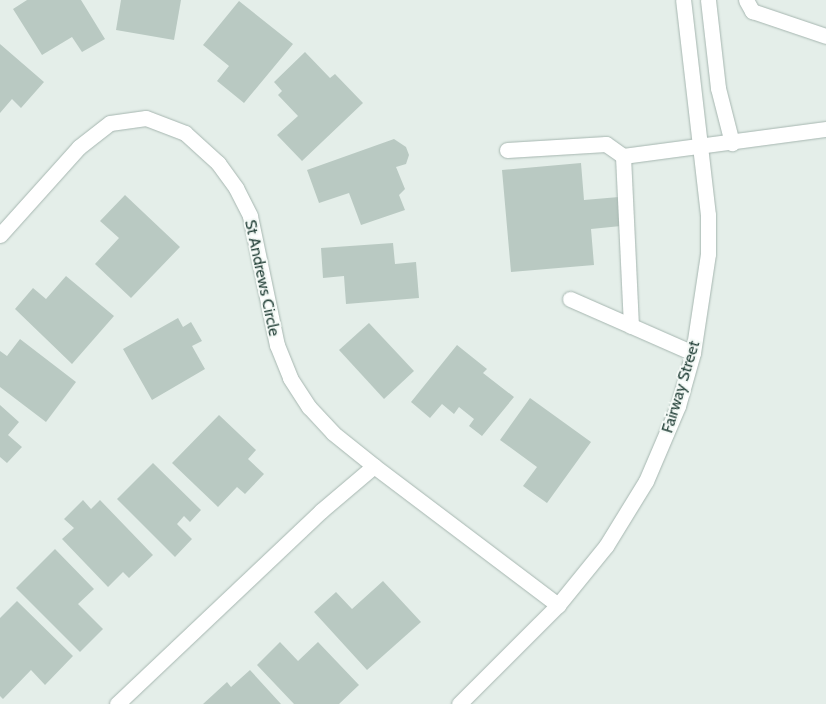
<!DOCTYPE html>
<style>
body{margin:0}
#map{position:relative;width:826px;height:704px;overflow:hidden;background:#e4eee9;font-family:Cabin,sans-serif}
div>[style]{position:absolute}
.building>*{inset:0;background:#b9c9c2}
.roads{filter:drop-shadow(0 0 1px #a6b6b0) drop-shadow(0 0 1px #a6b6b0)}
.lane>*{height:15px;margin:-7.5px;padding:0 7.5px;transform-origin:7.5px;border-radius:7.5px;background:#fff}
.street>*{height:15px;margin:-7.5px;padding:0 7.5px;transform-origin:7.5px;border-radius:7.5px;background:#fff}
span{translate:-50% -50%;white-space:nowrap;text-align:center;line-height:1.15;-webkit-text-stroke:4px #f5faf7;paint-order:stroke}
.street-label{font-size:16px;color:#234038}
</style>
<div id="map">
<div class="building">
<i style="clip-path:polygon(27px 0,81px 0,105px 39px,82px 52px,72px 37px,42px 55px,13px 9px)"></i>
<i style="clip-path:polygon(121px 0,181px 0,174px 40px,116px 30px)"></i>
<i style="clip-path:polygon(239px 1px,293px 44px,244px 103px,217px 81px,229px 66px,203px 45px)"></i>
<i style="clip-path:polygon(0 44px,44px 82px,21px 108px,12px 99px,0 113px)"></i>
<i style="clip-path:polygon(305px 52px,330px 78px,335px 74px,363px 103px,302px 161px,277px 135px,298px 116px,278px 95px,282px 91px,274px 82px)"></i>
<i style="clip-path:polygon(394px 139px,406px 147px,409px 155px,406px 164px,396px 167px,405px 189px,399px 195px,405px 210px,361px 225px,349px 193px,319px 203px,307px 170px)"></i>
<i style="clip-path:polygon(581px 163px,584px 200px,619px 197px,621px 226px,591px 229px,594px 265px,511px 272px,502px 170px)"></i>
<i style="clip-path:polygon(125px 195px,180px 247px,131px 298px,95px 264px,119px 238px,100px 221px)"></i>
<i style="clip-path:polygon(393px 243px,395px 264px,416px 262px,419px 298px,346px 304px,344px 276px,323px 278px,321px 248px)"></i>
<i style="clip-path:polygon(66px 276px,114px 316px,72px 364px,15px 309px,33px 288px,46px 299px)"></i>
<i style="clip-path:polygon(178px 318px,183px 327px,191px 322px,202px 341px,192px 346px,205px 369px,152px 400px,123px 349px)"></i>
<i style="clip-path:polygon(369px 323px,414px 371px,384px 399px,339px 350px)"></i>
<i style="clip-path:polygon(20px 339px,76px 382px,46px 422px,0 387px,0 351px,7px 356px)"></i>
<i style="clip-path:polygon(457px 345px,487px 369px,483px 373px,514px 397px,482px 436px,469px 426px,474px 419px,459px 407px,454px 414px,442px 404px,430px 418px,411px 402px)"></i>
<i style="clip-path:polygon(530px 398px,591px 442px,547px 503px,523px 486px,537px 467px,500px 440px)"></i>
<i style="clip-path:polygon(0 405px,19px 422px,8px 435px,22px 447px,7px 463px,0 457px)"></i>
<i style="clip-path:polygon(219px 415px,256px 450px,248px 459px,264px 474px,245px 494px,237px 487px,218px 507px,172px 463px)"></i>
<i style="clip-path:polygon(153px 463px,201px 510px,190px 522px,184px 516px,177px 524px,192px 539px,175px 557px,117px 499px)"></i>
<i style="clip-path:polygon(83px 500px,91px 509px,100px 500px,153px 555px,129px 578px,123px 572px,108px 587px,62px 539px,74px 528px,64px 519px)"></i>
<i style="clip-path:polygon(55px 549px,94px 589px,78px 604px,103px 629px,80px 652px,16px 588px)"></i>
<i style="clip-path:polygon(383px 581px,421px 622px,367px 670px,314px 612px,336px 592px,352px 609px)"></i>
<i style="clip-path:polygon(17px 601px,73px 656px,45px 685px,31px 670px,3px 699px,0 696px,0 618px)"></i>
<i style="clip-path:polygon(280px 642px,298px 661px,318px 642px,359px 685px,339px 704px,294px 704px,257px 665px)"></i>
<i style="clip-path:polygon(250px 670px,281px 704px,203px 704px,227px 682px,231px 687px)"></i>
</div>
<div class="roads">
<div class="lane">
<i style="left:708px;top:0;width:89px;rotate:83.5deg"></i>
<i style="left:718px;top:88px;width:57px;rotate:75.7deg"></i>
<i style="left:746px;top:0;width:13px;rotate:61deg"></i>
<i style="left:752px;top:11px;width:78px;rotate:18.7deg"></i>
<i style="left:507px;top:150px;width:99px;rotate:-3.5deg"></i>
<i style="left:606px;top:144px;width:21px;rotate:35deg"></i>
<i style="left:570px;top:299px;width:134px;rotate:23.7deg"></i>
<i style="left:631px;top:326px;width:170px;rotate:-92.7deg"></i>
<i style="left:623px;top:156px;width:205px;rotate:-7.6deg"></i>
</div>
<div class="street">
<i style="left:0;top:235px;width:118px;rotate:-48.1deg"></i>
<i style="left:79px;top:147px;width:39px;rotate:-38deg"></i>
<i style="left:110px;top:123px;width:36px;rotate:-8deg"></i>
<i style="left:146px;top:118px;width:42px;rotate:21deg"></i>
<i style="left:185px;top:133px;width:45px;rotate:42.3deg"></i>
<i style="left:218px;top:163px;width:31px;rotate:54deg"></i>
<i style="left:236px;top:188px;width:31px;rotate:63deg"></i>
<i style="left:250px;top:216px;width:132px;rotate:78.2deg"></i>
<i style="left:277px;top:345px;width:35px;rotate:68deg"></i>
<i style="left:290px;top:378px;width:35px;rotate:57deg"></i>
<i style="left:309px;top:407px;width:35px;rotate:47deg"></i>
<i style="left:333px;top:433px;width:53px;rotate:38.8deg"></i>
<i style="left:374px;top:466px;width:70px;rotate:139.7deg"></i>
<i style="left:321px;top:511px;width:281px;rotate:136.6deg"></i>
<i style="left:374px;top:466px;width:231px;rotate:37.1deg"></i>
<i style="left:459px;top:704px;width:140px;rotate:-45deg"></i>
<i style="left:558px;top:605px;width:76px;rotate:-50.9deg"></i>
<i style="left:606px;top:546px;width:76px;rotate:-58.4deg"></i>
<i style="left:646px;top:481px;width:82px;rotate:-66.9deg"></i>
<i style="left:678px;top:406px;width:55px;rotate:-74.2deg"></i>
<i style="left:693px;top:353px;width:100px;rotate:-81.4deg"></i>
<i style="left:708px;top:254px;width:39px;rotate:-90deg"></i>
<i style="left:708px;top:215px;width:216px;rotate:-96.6deg"></i>
</div>
</div>
<div class="street-label">
<span style="left:262px;top:278px;rotate:78deg">St Andrews Circle</span>
<span style="left:681px;top:387px;rotate:-73deg">Fairway Street</span>
</div>
</div>
